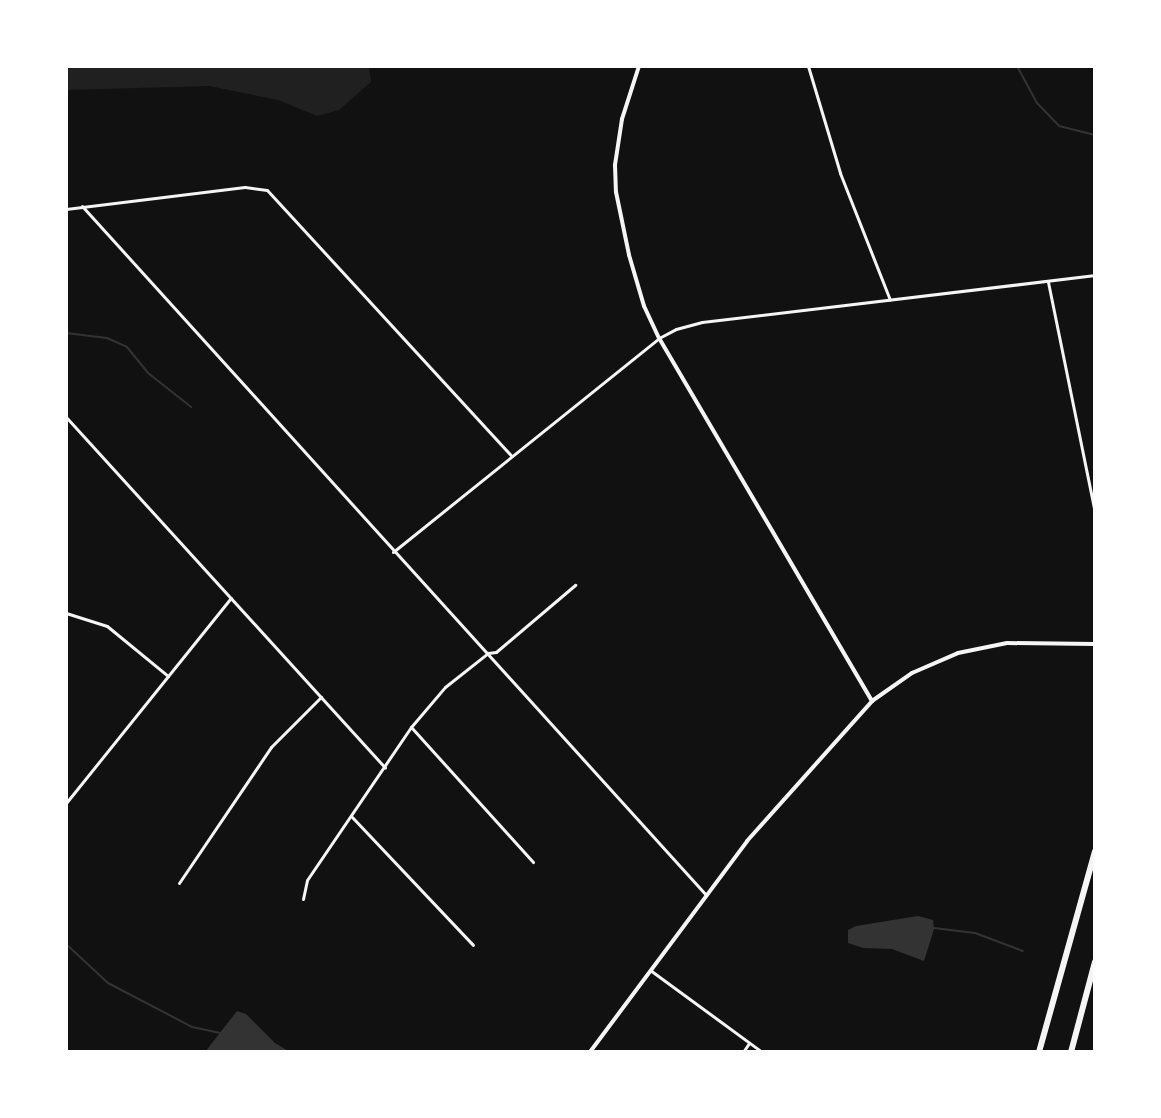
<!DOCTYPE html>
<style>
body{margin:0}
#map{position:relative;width:1161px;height:1118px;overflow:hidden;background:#111;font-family:Helvetica,sans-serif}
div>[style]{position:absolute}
.green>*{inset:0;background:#202020}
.water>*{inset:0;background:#333}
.stream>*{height:2px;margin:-1px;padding:0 1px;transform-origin:1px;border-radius:1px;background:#333}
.minor>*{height:3px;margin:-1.5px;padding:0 1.5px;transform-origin:1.5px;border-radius:1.5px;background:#f5f5f5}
.tertiary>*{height:4px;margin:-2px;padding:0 2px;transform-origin:2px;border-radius:2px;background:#f5f5f5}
.motorway>*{height:6px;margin:-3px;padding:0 3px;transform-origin:3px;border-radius:3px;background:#f5f5f5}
span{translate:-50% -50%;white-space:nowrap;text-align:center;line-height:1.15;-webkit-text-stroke:8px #fff;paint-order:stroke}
.frame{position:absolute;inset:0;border:68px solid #fff;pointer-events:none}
</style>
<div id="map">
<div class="green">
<i style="clip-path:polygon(66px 66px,369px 66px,371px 82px,339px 110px,317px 116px,278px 100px,209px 86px,66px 90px)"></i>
</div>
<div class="water">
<i style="clip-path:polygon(918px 916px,933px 920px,934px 929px,924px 961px,892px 949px,863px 948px,848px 943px,848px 930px,856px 926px)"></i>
<i style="clip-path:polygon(237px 1011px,246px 1014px,275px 1043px,290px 1052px,205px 1052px)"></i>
</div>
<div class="stream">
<i style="left:1017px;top:66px;width:42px;rotate:61.6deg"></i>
<i style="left:1037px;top:103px;width:32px;rotate:46deg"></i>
<i style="left:1059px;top:126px;width:37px;rotate:14deg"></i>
<i style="left:66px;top:333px;width:41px;rotate:7deg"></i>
<i style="left:107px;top:338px;width:22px;rotate:24deg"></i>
<i style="left:127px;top:347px;width:33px;rotate:51deg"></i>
<i style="left:148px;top:373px;width:55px;rotate:38.3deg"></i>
<i style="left:934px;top:928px;width:41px;rotate:7deg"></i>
<i style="left:975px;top:933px;width:51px;rotate:20.6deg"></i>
<i style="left:66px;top:944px;width:57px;rotate:42.9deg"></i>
<i style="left:108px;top:983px;width:95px;rotate:27.6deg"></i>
<i style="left:192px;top:1027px;width:29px;rotate:12deg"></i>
</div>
<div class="minor">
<i style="left:808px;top:66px;width:112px;rotate:73.3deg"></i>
<i style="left:840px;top:173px;width:136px;rotate:68.5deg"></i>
<i style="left:82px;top:206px;width:930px;rotate:47.83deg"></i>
<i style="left:66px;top:209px;width:180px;rotate:-7deg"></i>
<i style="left:245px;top:187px;width:22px;rotate:8deg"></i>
<i style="left:267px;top:190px;width:360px;rotate:47.4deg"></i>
<i style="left:1048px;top:282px;width:237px;rotate:78.5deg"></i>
<i style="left:66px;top:417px;width:474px;rotate:47.7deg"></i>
<i style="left:393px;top:552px;width:341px;rotate:-38.8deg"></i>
<i style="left:659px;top:338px;width:19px;rotate:-28deg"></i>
<i style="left:676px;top:329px;width:27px;rotate:-15deg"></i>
<i style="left:702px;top:322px;width:396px;rotate:-6.8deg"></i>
<i style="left:66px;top:613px;width:43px;rotate:17.6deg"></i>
<i style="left:107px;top:626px;width:79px;rotate:39.3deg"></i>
<i style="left:411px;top:727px;width:182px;rotate:47.9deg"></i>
<i style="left:66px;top:803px;width:263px;rotate:-51.2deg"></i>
<i style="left:352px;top:817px;width:176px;rotate:46.6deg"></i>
<i style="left:179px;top:883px;width:164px;rotate:-55.9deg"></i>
<i style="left:271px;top:747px;width:71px;rotate:-45deg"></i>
<i style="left:303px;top:899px;width:19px;rotate:-78deg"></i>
<i style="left:307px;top:880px;width:185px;rotate:-55.8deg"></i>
<i style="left:411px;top:727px;width:52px;rotate:-49.6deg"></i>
<i style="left:445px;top:687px;width:55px;rotate:-38.3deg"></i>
<i style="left:488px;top:653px;width:8px;rotate:-7deg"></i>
<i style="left:496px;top:652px;width:104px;rotate:-40.3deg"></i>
<i style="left:650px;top:970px;width:139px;rotate:36.2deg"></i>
<i style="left:743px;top:1052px;width:11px;rotate:-56deg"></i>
</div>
<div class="tertiary">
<i style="left:639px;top:66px;width:56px;rotate:107.8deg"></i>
<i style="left:622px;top:119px;width:47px;rotate:98.7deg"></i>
<i style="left:615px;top:165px;width:27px;rotate:88deg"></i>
<i style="left:616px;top:192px;width:64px;rotate:78.3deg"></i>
<i style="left:629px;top:255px;width:53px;rotate:73.6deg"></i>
<i style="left:644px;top:306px;width:35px;rotate:65deg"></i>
<i style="left:659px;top:338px;width:421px;rotate:59.6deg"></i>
<i style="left:590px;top:1052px;width:263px;rotate:-53.3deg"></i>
<i style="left:747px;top:841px;width:188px;rotate:-48.2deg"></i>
<i style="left:872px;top:701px;width:49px;rotate:-35deg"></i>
<i style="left:912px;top:673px;width:50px;rotate:-23.5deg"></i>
<i style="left:958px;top:653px;width:50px;rotate:-11.5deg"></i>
<i style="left:1007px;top:643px;width:88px;rotate:0.7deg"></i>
</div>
<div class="motorway">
<i style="left:1039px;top:1052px;width:208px;rotate:-74.4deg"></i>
<i style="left:1071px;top:1052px;width:93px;rotate:-75.1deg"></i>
</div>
<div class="frame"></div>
</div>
